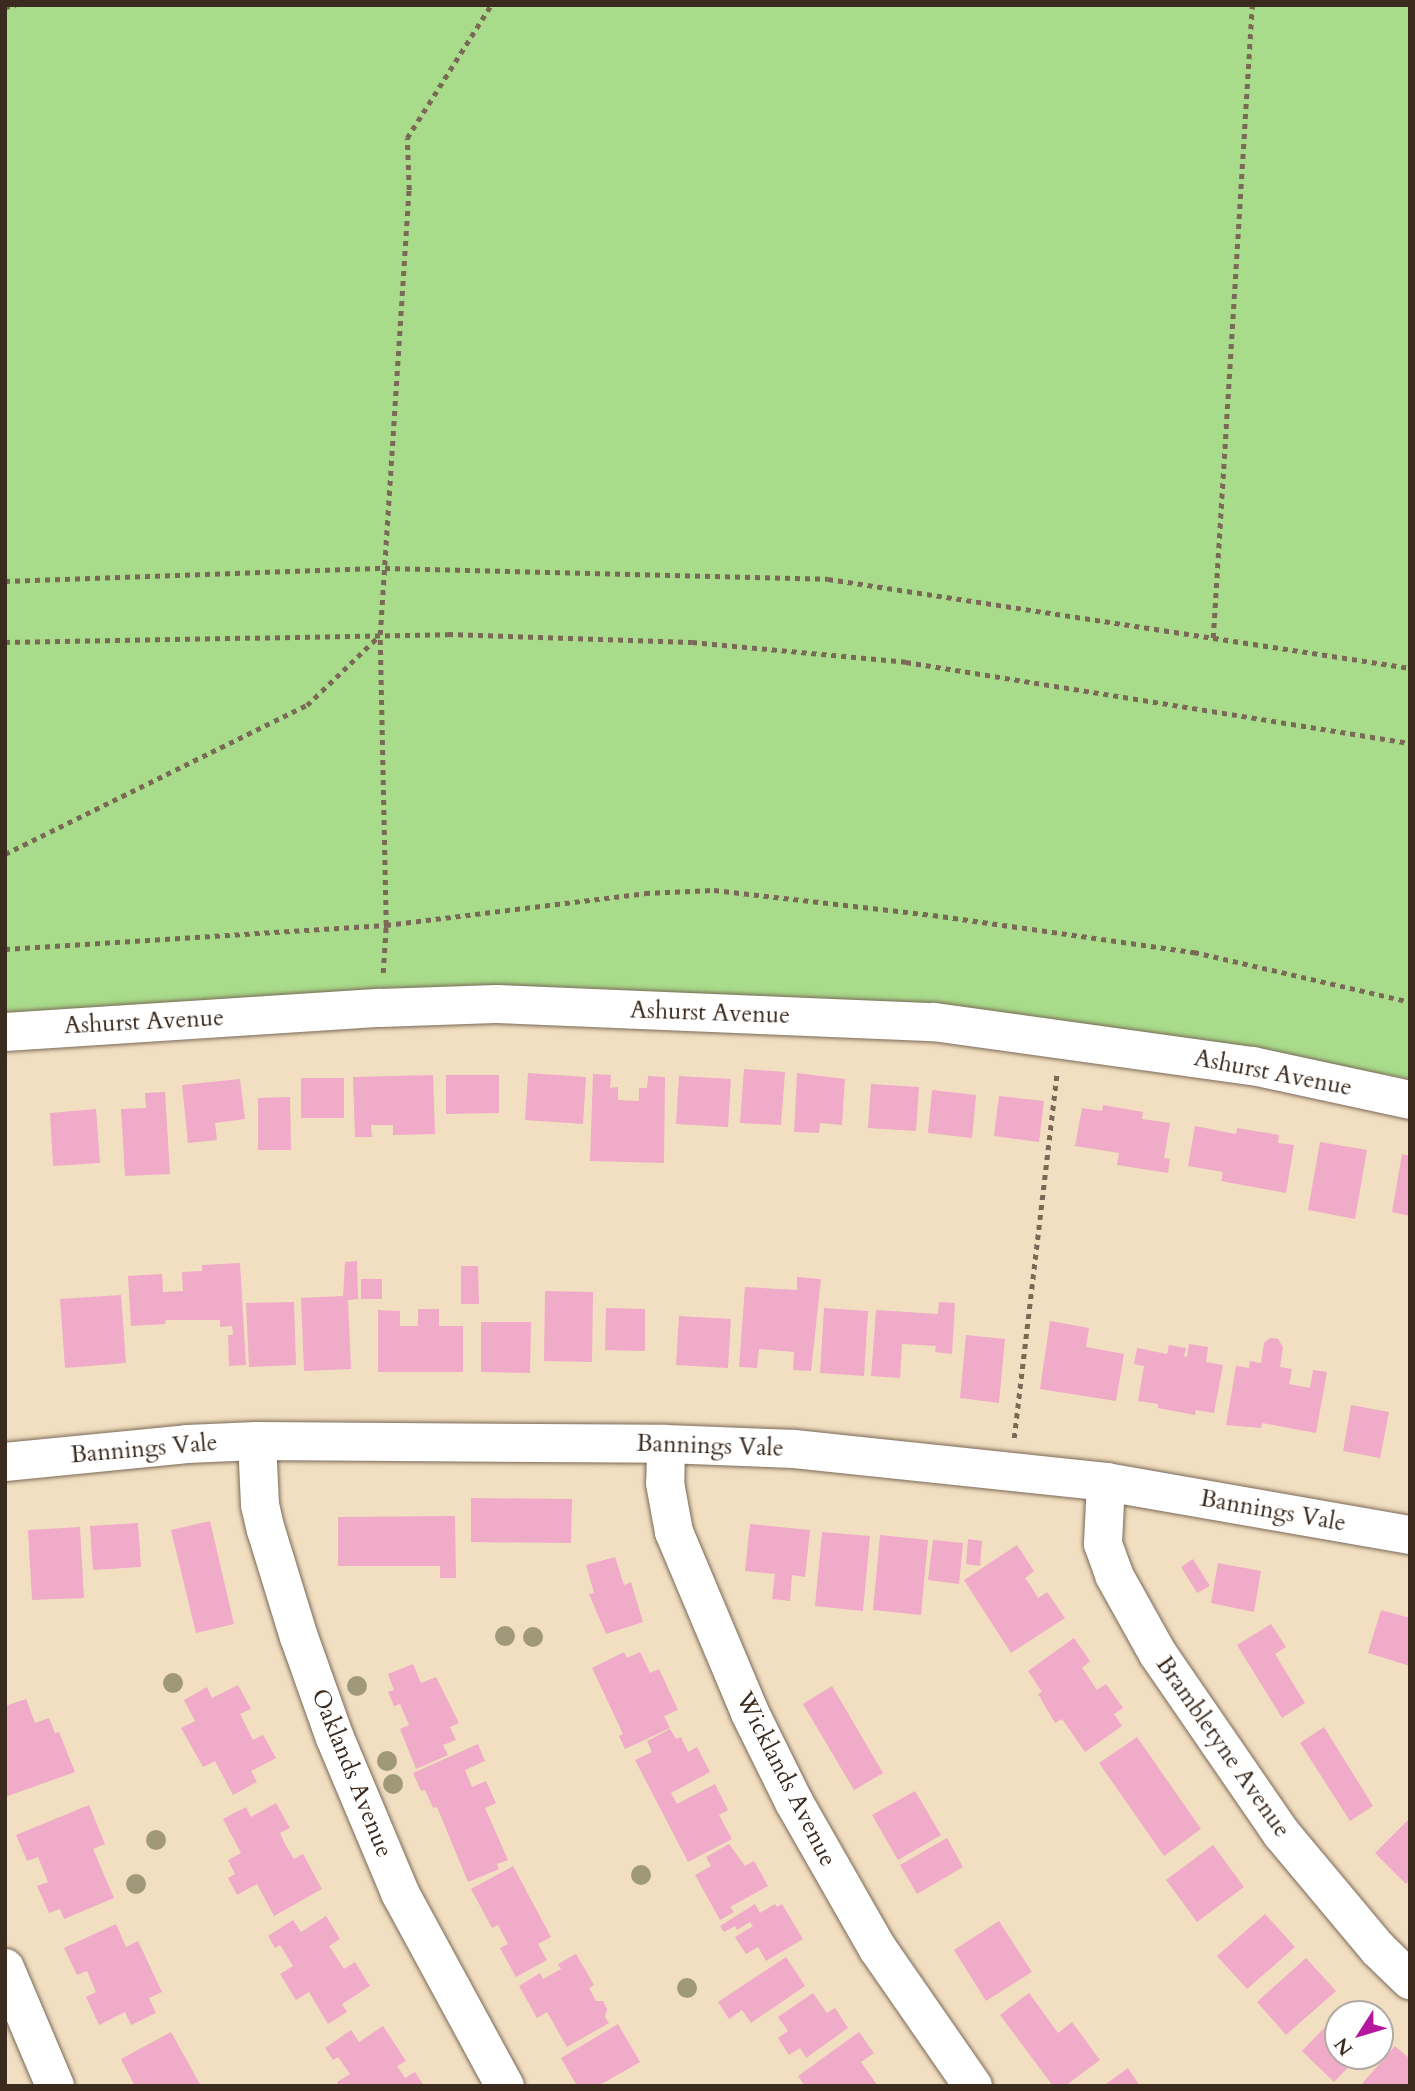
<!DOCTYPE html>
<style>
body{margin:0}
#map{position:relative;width:1415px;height:2091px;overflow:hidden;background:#f2dfc1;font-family:Cardo,serif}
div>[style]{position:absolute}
.green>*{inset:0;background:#a8db8a}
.building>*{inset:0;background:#efabc8}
.path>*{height:4.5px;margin-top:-2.25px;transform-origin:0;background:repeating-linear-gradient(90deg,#7b6957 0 5px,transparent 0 10px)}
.roads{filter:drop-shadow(0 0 2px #7b6957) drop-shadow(0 0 2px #7b6957)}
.minor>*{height:38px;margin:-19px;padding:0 19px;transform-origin:19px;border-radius:19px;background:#fff}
.trees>*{width:20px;height:20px;margin:-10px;border-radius:50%;background:#a09979}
span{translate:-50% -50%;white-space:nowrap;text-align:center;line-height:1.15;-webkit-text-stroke:5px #fff;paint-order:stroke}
.street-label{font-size:24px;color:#3b2a1e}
.frame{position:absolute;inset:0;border:7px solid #3b2a1e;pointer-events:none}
.north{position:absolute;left:1324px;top:2000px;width:70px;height:70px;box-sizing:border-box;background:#fff;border:2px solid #b1aaa5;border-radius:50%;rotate:233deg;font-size:19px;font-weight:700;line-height:28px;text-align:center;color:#3b2a1e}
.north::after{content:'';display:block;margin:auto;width:24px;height:32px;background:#b5179e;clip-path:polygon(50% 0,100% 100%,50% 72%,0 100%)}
</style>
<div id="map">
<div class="green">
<i style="clip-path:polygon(5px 5px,1410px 5px,1410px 1079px,1193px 1039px,1102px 1027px,5px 1019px)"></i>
</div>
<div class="building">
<i style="clip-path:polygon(744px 1069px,785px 1072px,781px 1125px,740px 1123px)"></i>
<i style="clip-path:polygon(528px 1073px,586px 1077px,583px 1124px,525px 1120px)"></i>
<i style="clip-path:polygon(797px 1073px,845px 1079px,842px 1125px,820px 1123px,819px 1133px,794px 1132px)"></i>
<i style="clip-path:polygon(593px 1074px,611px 1075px,610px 1088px,618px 1087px,618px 1100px,639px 1101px,639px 1088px,647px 1088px,648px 1076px,665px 1077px,664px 1163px,590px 1161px)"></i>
<i style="clip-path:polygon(433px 1075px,435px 1134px,393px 1135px,393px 1125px,371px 1125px,372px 1137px,355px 1137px,353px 1077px)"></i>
<i style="clip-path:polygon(446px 1075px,499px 1075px,499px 1113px,446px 1114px)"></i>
<i style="clip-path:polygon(679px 1076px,731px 1079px,728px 1127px,676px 1124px)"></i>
<i style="clip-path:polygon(301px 1078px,344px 1078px,344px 1118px,301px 1118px)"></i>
<i style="clip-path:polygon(240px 1079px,245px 1119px,215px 1123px,217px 1140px,188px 1143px,182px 1085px)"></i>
<i style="clip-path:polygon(871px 1084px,919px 1087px,916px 1131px,868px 1128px)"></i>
<i style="clip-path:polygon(932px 1090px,976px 1095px,972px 1138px,928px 1133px)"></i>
<i style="clip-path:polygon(165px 1092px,170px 1174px,125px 1176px,121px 1109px,146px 1108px,145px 1093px)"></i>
<i style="clip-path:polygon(999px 1096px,1044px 1101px,1039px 1142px,994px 1136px)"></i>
<i style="clip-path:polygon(290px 1097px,291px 1150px,258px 1150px,258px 1098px)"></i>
<i style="clip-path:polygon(1103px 1105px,1143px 1112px,1142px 1119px,1170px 1123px,1164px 1158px,1170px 1159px,1168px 1173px,1117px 1165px,1119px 1153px,1075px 1146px,1082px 1108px,1102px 1111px)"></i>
<i style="clip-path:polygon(96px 1109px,100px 1163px,53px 1166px,50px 1113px)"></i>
<i style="clip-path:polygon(1195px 1126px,1236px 1134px,1237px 1128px,1279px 1135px,1278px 1143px,1294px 1145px,1286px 1193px,1221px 1181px,1223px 1172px,1188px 1166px)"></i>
<i style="clip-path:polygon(1320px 1142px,1367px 1150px,1355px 1219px,1308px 1210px)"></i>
<i style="clip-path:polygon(1402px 1154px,1410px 1156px,1410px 1216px,1392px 1212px)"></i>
<i style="clip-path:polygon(357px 1261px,358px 1299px,348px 1300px,351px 1369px,304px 1371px,301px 1298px,343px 1296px,345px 1262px)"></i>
<i style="clip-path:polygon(240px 1263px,246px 1365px,229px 1366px,228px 1335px,233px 1335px,232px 1326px,220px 1327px,220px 1320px,166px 1320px,165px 1324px,131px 1326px,128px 1276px,162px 1274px,163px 1292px,183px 1291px,182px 1272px,202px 1271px,202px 1265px)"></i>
<i style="clip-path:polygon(461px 1266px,478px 1266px,479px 1304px,461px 1304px)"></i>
<i style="clip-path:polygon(797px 1277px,821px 1279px,811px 1371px,793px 1370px,794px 1352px,759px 1349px,757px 1368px,739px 1367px,745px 1287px,797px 1290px)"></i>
<i style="clip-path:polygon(361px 1279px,382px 1279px,382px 1299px,361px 1299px)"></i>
<i style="clip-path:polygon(545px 1291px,593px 1292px,592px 1362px,544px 1361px)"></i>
<i style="clip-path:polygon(121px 1295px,126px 1363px,65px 1368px,60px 1299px)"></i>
<i style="clip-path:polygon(294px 1302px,296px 1365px,249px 1367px,246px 1303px)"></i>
<i style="clip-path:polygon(939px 1302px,955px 1303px,952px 1354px,935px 1352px,936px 1346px,902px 1344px,900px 1378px,871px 1376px,876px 1310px,938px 1314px)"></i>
<i style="clip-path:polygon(606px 1308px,645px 1309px,645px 1351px,605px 1350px)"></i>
<i style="clip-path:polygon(824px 1308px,868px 1311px,864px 1376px,820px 1373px)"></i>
<i style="clip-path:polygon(418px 1309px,439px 1309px,439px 1326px,463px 1326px,463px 1372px,378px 1372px,378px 1310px,400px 1311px,400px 1326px,418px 1326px)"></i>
<i style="clip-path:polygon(679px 1316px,731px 1319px,728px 1368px,676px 1365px)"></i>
<i style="clip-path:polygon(1050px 1321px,1089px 1328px,1086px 1347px,1124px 1354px,1116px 1401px,1040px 1389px)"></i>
<i style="clip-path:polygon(481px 1322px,531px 1322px,530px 1373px,481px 1372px)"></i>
<i style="clip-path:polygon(966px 1335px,1005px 1339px,999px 1403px,960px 1398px)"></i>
<i style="clip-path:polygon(1270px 1338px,1278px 1339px,1283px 1347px,1280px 1367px,1292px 1369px,1289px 1384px,1310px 1388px,1313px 1370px,1327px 1372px,1316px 1433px,1262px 1423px,1261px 1428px,1226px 1425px,1236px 1366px,1249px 1368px,1250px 1361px,1261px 1363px,1264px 1343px)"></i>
<i style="clip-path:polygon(1189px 1344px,1208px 1347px,1206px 1362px,1223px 1365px,1214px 1413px,1196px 1410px,1195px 1415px,1158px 1408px,1158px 1404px,1138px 1401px,1144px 1366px,1134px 1364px,1137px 1348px,1167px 1354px,1169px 1345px,1186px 1348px,1184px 1356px,1187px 1357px)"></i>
<i style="clip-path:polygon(1351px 1405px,1389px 1412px,1380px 1458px,1343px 1451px)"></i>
<i style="clip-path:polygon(471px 1498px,572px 1499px,571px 1543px,471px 1542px)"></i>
<i style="clip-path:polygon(455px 1516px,456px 1578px,440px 1578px,440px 1566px,338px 1566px,338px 1517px)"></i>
<i style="clip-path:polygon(210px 1521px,234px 1624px,196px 1633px,171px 1530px)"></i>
<i style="clip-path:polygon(138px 1523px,141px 1567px,93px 1570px,90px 1526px)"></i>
<i style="clip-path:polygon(750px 1524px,810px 1530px,805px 1577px,792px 1575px,790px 1601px,772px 1599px,775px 1574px,745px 1571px)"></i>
<i style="clip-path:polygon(80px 1527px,84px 1598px,32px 1600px,28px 1530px)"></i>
<i style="clip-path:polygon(822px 1532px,870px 1536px,863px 1611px,815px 1606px)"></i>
<i style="clip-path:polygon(880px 1535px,928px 1540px,921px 1615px,873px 1610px)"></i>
<i style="clip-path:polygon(968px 1539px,982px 1541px,980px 1566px,966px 1564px)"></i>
<i style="clip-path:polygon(933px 1540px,963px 1543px,959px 1584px,928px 1580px)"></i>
<i style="clip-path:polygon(1017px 1545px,1034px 1571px,1025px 1578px,1032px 1588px,1038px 1598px,1047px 1592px,1065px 1618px,1011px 1653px,964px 1580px)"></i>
<i style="clip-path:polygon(615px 1557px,624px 1585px,631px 1582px,643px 1622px,606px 1634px,589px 1594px,594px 1593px,586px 1565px)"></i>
<i style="clip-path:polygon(1193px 1559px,1210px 1586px,1197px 1593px,1181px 1567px)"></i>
<i style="clip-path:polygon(1218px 1563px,1261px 1571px,1254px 1612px,1211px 1603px)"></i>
<i style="clip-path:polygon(1381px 1610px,1410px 1618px,1410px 1666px,1368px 1653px)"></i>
<i style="clip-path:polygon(1271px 1624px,1286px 1647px,1275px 1654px,1305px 1703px,1282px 1718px,1237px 1645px)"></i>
<i style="clip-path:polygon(1074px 1638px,1090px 1661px,1082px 1668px,1097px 1690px,1106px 1684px,1123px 1708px,1114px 1714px,1122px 1726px,1085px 1752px,1062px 1719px,1055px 1723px,1038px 1694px,1042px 1692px,1028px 1671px)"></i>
<i style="clip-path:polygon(624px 1652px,627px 1658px,640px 1652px,650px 1673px,659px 1669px,678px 1710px,664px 1716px,670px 1728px,625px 1749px,619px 1736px,623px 1734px,592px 1668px)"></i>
<i style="clip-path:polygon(413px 1664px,421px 1683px,436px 1677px,459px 1723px,450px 1727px,456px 1740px,443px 1745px,448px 1755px,416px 1769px,400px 1729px,409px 1725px,400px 1704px,394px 1706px,388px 1692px,394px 1690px,388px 1674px)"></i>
<i style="clip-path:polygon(238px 1685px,251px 1709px,240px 1714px,253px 1740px,263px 1735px,276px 1758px,251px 1771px,257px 1782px,233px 1795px,215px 1761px,203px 1767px,181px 1728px,195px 1721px,184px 1700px,207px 1687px,212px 1698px)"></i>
<i style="clip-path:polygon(832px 1686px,883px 1773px,854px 1790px,803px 1704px)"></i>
<i style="clip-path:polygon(26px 1699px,35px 1723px,49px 1718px,55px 1733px,59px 1732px,75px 1772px,5px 1797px,5px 1706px)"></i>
<i style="clip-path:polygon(1324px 1727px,1373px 1806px,1350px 1821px,1300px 1743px)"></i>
<i style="clip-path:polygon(670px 1729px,676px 1739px,681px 1737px,688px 1752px,697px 1747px,710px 1772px,671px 1793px,677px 1804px,715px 1784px,728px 1810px,719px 1815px,732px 1839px,688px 1862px,635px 1760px,652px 1752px,647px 1741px)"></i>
<i style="clip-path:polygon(1137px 1737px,1201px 1829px,1164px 1856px,1099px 1763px)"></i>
<i style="clip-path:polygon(478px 1744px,485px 1761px,465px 1770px,472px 1787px,486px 1781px,496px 1803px,485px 1808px,508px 1860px,497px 1864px,499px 1869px,468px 1882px,437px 1807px,433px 1808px,425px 1790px,421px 1791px,413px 1773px)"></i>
<i style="clip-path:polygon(915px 1791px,941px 1835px,898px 1860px,872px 1815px)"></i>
<i style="clip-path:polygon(276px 1803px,290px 1828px,280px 1833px,286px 1846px,294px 1859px,303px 1854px,322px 1889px,274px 1916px,257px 1884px,237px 1895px,228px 1878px,235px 1874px,228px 1860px,241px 1853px,223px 1819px,246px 1807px,251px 1817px)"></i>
<i style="clip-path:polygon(89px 1805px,105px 1844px,93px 1849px,114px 1898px,64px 1919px,60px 1909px,49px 1913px,37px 1886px,48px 1882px,38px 1857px,27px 1861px,16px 1835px)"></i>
<i style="clip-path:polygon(1410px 1818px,1410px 1880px,1406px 1884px,1375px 1853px)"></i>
<i style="clip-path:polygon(947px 1838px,963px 1867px,917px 1894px,900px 1865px)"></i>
<i style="clip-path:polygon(729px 1844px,745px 1866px,754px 1861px,768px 1886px,730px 1907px,734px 1912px,720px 1920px,695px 1875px,711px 1866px,706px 1857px)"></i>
<i style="clip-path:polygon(1213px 1845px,1244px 1887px,1197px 1922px,1166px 1880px)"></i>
<i style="clip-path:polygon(513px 1866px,551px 1937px,538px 1944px,547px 1960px,516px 1977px,500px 1948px,508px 1944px,498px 1925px,492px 1928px,471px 1889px)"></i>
<i style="clip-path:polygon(755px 1904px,760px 1913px,775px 1904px,777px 1907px,782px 1904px,803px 1939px,766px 1961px,758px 1947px,746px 1954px,735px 1937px,753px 1926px,750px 1922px,737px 1930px,735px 1926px,724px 1932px,720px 1926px)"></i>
<i style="clip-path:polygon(1265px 1914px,1295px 1947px,1247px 1989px,1217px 1956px)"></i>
<i style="clip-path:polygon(326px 1916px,340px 1939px,329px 1946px,344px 1969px,355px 1962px,370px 1986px,342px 2004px,347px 2012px,328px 2024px,309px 1992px,296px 2000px,280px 1974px,293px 1966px,280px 1945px,275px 1948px,268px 1936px,293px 1920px,301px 1932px)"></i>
<i style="clip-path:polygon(999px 1921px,1032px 1972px,986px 2001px,954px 1950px)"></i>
<i style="clip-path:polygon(116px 1924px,126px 1947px,138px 1941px,162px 1992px,149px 1998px,156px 2013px,131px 2025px,125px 2012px,99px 2025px,86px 1997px,96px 1992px,87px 1971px,77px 1975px,64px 1948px)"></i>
<i style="clip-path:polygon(576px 1954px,594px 1985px,589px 1988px,596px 2001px,603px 2001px,607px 2009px,605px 2017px,609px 2023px,567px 2047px,547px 2012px,537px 2018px,519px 1986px,540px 1973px,543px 1979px,561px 1969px,558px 1964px)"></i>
<i style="clip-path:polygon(786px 1957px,805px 1986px,751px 2023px,742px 2010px,729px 2019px,718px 2002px)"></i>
<i style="clip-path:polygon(1306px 1958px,1336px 1991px,1286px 2035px,1257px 2002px)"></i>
<i style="clip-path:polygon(813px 1993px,827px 2013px,835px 2008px,848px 2028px,806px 2058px,800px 2048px,789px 2055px,778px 2038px,788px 2031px,778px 2017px)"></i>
<i style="clip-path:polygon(1029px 1993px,1058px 2033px,1072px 2022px,1100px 2060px,1065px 2086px,1053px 2086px,1000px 2015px)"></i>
<i style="clip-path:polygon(1348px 2003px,1359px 2014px,1338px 2014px,1338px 2056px,1359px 2056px,1334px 2082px,1302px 2051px)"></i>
<i style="clip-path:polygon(618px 2024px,640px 2062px,598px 2086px,577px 2086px,561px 2058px)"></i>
<i style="clip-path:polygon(383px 2026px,406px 2061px,397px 2066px,405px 2078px,415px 2072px,424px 2086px,339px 2086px,337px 2082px,350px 2074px,338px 2057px,333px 2060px,325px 2048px,351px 2030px,359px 2042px)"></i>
<i style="clip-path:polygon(171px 2032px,201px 2086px,135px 2086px,121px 2059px)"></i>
<i style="clip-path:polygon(859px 2032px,874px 2053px,861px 2062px,878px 2086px,805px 2086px,798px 2076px)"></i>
<i style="clip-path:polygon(1395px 2046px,1410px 2059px,1410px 2086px,1360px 2086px)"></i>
<i style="clip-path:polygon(1128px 2068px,1140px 2086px,1103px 2086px)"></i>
</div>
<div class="path">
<i style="left:5px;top:7px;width:11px;rotate:-10deg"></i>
<i style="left:5px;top:581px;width:380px;rotate:-2deg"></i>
<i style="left:385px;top:568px;width:443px;rotate:1.4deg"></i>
<i style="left:828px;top:579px;width:589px;rotate:8.69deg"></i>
<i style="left:1213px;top:638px;width:634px;rotate:-86.47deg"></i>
<i style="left:5px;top:642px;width:443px;rotate:-1deg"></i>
<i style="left:448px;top:634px;width:244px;rotate:1.9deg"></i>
<i style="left:692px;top:642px;width:215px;rotate:5.3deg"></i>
<i style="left:906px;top:662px;width:510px;rotate:9.13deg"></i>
<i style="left:5px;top:854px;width:337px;rotate:-26.3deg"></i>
<i style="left:307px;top:705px;width:100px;rotate:-43.8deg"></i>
<i style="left:5px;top:949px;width:382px;rotate:-3.6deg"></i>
<i style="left:386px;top:925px;width:261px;rotate:-7deg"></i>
<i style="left:645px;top:893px;width:69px;rotate:-2.5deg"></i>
<i style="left:714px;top:890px;width:220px;rotate:6.5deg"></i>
<i style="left:933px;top:915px;width:264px;rotate:8.1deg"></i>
<i style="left:1194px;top:952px;width:222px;rotate:13deg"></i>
<i style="left:383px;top:973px;width:48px;rotate:-86.4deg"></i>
<i style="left:386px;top:925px;width:290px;rotate:-91.2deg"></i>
<i style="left:380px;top:635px;width:446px;rotate:-86.3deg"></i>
<i style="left:409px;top:190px;width:52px;rotate:-92.2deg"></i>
<i style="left:407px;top:138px;width:157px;rotate:-57.7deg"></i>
<i style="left:1014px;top:1438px;width:367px;rotate:-83.3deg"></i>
</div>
<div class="roads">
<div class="minor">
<i style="left:5px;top:1032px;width:376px;rotate:-3.7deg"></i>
<i style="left:380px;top:1008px;width:117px;rotate:-2deg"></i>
<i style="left:497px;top:1004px;width:437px;rotate:2.4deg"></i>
<i style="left:934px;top:1022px;width:322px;rotate:7.9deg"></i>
<i style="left:1253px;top:1066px;width:161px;rotate:12.2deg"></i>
<i style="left:257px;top:1441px;width:64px;rotate:87.3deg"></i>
<i style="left:260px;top:1505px;width:26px;rotate:77deg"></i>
<i style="left:266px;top:1530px;width:112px;rotate:72.9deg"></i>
<i style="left:299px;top:1637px;width:107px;rotate:70.4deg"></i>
<i style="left:335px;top:1738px;width:168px;rotate:67.2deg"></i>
<i style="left:400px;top:1893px;width:220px;rotate:61.5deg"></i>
<i style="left:666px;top:1444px;width:39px;rotate:91deg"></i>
<i style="left:665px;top:1483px;width:50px;rotate:79.6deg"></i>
<i style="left:674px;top:1532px;width:196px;rotate:67.2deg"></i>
<i style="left:750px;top:1713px;width:99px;rotate:63.7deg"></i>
<i style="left:794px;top:1802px;width:169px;rotate:60.3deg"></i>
<i style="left:878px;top:1949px;width:167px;rotate:55.3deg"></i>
<i style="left:5px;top:1462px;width:183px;rotate:-5.6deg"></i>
<i style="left:187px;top:1444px;width:70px;rotate:-2.5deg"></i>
<i style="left:257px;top:1441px;width:409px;rotate:0.4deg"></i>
<i style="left:666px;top:1444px;width:128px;rotate:2.2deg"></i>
<i style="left:794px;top:1449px;width:314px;rotate:6deg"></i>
<i style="left:1106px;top:1482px;width:309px;rotate:9.9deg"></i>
<i style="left:1106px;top:1482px;width:62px;rotate:92.8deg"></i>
<i style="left:1103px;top:1544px;width:33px;rotate:70deg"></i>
<i style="left:1114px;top:1575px;width:90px;rotate:60.9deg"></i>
<i style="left:1158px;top:1654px;width:217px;rotate:55.5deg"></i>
<i style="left:1281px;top:1833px;width:151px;rotate:50.1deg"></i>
<i style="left:1378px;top:1949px;width:45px;rotate:44.1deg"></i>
<i style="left:5px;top:1968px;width:128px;rotate:67deg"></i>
</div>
</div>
<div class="trees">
<i style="left:505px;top:1636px"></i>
<i style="left:533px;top:1637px"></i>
<i style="left:173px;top:1683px"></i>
<i style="left:357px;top:1686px"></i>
<i style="left:387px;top:1761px"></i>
<i style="left:393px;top:1784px"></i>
<i style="left:156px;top:1840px"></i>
<i style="left:641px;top:1875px"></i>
<i style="left:136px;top:1884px"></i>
<i style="left:687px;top:1988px"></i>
</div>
<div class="street-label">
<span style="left:710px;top:1013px;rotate:2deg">Ashurst Avenue</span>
<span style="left:144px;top:1022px;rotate:-3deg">Ashurst Avenue</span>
<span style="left:1273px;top:1073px;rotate:11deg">Ashurst Avenue</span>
<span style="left:710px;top:1446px;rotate:2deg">Bannings Vale</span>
<span style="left:144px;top:1449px;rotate:-5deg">Bannings Vale</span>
<span style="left:1273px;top:1511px;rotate:10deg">Bannings Vale</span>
<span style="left:1223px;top:1747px;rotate:55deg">Brambletyne Avenue</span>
<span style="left:352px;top:1773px;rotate:68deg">Oaklands Avenue</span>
<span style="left:786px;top:1779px;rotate:63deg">Wicklands Avenue</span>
</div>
<div class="frame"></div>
<div class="north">N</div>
</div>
